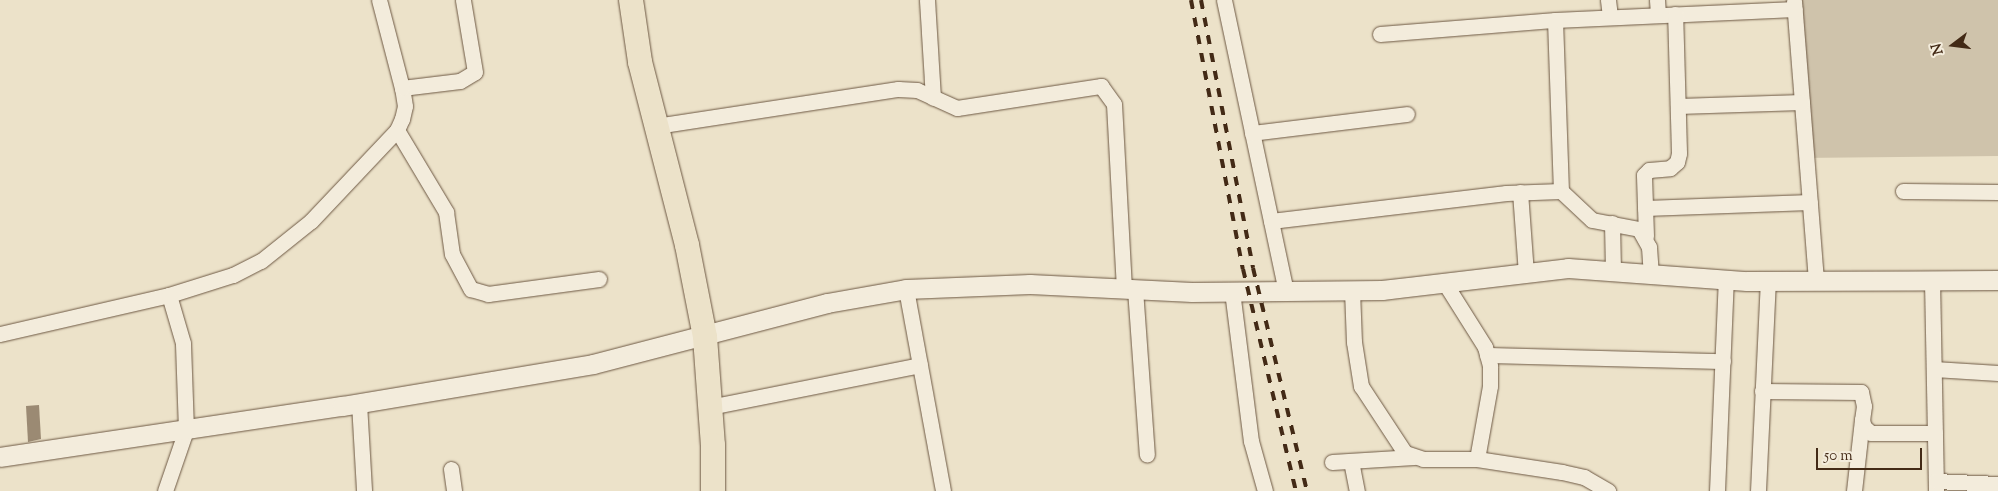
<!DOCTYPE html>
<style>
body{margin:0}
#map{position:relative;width:1998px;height:491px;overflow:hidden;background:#ece2c9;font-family:"Sorts Mill Goudy",serif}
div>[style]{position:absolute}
.green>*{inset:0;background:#cfc3ab}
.building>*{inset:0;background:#9b8a73}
.roads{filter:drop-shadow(0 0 1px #6d5843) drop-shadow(0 0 1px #6d5843)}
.minor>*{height:15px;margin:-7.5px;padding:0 7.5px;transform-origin:7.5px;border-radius:7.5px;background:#f3ecdc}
.tertiary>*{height:19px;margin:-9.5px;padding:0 9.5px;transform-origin:9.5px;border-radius:9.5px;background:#f3ecdc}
.primary>*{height:24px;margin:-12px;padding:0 12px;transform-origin:12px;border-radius:12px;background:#ece2c9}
.rail>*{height:4px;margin-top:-2px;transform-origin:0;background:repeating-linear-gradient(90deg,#432a16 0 9px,transparent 0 18px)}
span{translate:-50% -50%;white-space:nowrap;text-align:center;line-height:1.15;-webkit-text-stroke:5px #f3ecdc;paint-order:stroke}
.north{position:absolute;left:1928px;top:20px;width:50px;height:50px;-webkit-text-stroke:4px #f3ecdc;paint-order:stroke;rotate:255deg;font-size:14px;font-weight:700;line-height:20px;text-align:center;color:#432a16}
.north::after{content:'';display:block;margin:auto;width:18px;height:22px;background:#432a16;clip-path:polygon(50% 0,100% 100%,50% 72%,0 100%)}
.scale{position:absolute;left:1816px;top:448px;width:106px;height:22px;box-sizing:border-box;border:2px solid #432a16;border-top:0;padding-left:6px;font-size:15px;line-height:18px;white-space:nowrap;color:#432a16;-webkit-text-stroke:4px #f3ecdc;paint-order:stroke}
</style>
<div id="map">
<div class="green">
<i style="clip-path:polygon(1788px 0,1998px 0,1998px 156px,1799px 158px)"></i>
</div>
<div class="building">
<i style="clip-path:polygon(39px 405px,41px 439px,28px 442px,26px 406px)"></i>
</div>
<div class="roads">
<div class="minor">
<i style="left:927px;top:0;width:98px;rotate:86.5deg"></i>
<i style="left:1224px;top:0;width:298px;rotate:78deg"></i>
<i style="left:1608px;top:0;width:17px;rotate:83deg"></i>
<i style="left:1657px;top:0;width:15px;rotate:86deg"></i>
<i style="left:1794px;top:1px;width:281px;rotate:85.5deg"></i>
<i style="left:1555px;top:20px;width:171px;rotate:88deg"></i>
<i style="left:1380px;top:34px;width:176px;rotate:-4.6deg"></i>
<i style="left:1555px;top:20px;width:240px;rotate:-2.6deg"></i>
<i style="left:402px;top:88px;width:58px;rotate:-6.9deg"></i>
<i style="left:460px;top:81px;width:17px;rotate:-31deg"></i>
<i style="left:475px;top:72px;width:73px;rotate:-99.5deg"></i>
<i style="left:1678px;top:106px;width:124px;rotate:-1.8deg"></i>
<i style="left:656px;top:126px;width:245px;rotate:-8.7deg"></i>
<i style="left:898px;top:89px;width:19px;rotate:3deg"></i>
<i style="left:917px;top:90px;width:44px;rotate:24.2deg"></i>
<i style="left:957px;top:108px;width:146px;rotate:-8.7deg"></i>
<i style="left:1101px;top:86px;width:22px;rotate:54deg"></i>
<i style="left:1114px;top:104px;width:184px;rotate:86.9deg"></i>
<i style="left:397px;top:130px;width:96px;rotate:59.1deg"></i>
<i style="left:446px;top:212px;width:42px;rotate:81.9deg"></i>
<i style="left:452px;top:254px;width:40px;rotate:62deg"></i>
<i style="left:471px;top:289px;width:18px;rotate:16deg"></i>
<i style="left:488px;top:294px;width:112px;rotate:-7.7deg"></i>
<i style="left:1252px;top:133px;width:156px;rotate:-7deg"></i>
<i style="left:1903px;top:191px;width:95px;rotate:0.6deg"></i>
<i style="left:1520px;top:192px;width:81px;rotate:85.8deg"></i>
<i style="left:1645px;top:208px;width:165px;rotate:-2.1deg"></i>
<i style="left:1271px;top:221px;width:237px;rotate:-6.8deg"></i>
<i style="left:1506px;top:193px;width:55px;rotate:-2.1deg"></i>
<i style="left:1561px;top:191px;width:42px;rotate:43.1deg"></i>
<i style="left:1592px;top:220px;width:48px;rotate:10.8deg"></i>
<i style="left:1639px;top:229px;width:21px;rotate:61deg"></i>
<i style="left:1649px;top:247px;width:27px;rotate:86deg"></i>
<i style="left:1612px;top:223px;width:47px;rotate:88.8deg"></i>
<i style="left:1646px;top:236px;width:61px;rotate:-91.9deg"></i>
<i style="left:1644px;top:175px;width:7px;rotate:-45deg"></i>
<i style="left:1649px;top:170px;width:21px;rotate:-5deg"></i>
<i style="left:1670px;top:168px;width:9px;rotate:-41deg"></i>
<i style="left:1677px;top:162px;width:9px;rotate:-77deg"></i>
<i style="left:1679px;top:153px;width:139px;rotate:-91.6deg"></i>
<i style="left:1932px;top:280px;width:211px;rotate:88.9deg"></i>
<i style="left:1446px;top:285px;width:73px;rotate:57.8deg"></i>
<i style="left:1485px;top:347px;width:20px;rotate:75deg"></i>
<i style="left:1490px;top:366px;width:20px;rotate:90deg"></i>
<i style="left:1490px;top:386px;width:74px;rotate:100.1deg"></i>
<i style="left:906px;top:289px;width:205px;rotate:79.6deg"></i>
<i style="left:1135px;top:289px;width:166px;rotate:85.9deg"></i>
<i style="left:1352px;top:290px;width:52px;rotate:87.8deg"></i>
<i style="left:1354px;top:342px;width:45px;rotate:81deg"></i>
<i style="left:1361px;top:386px;width:80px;rotate:56.7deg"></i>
<i style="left:1405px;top:453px;width:19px;rotate:18deg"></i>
<i style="left:1423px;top:459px;width:54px"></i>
<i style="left:1477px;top:459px;width:86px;rotate:8.7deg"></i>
<i style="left:1562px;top:472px;width:23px;rotate:13deg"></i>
<i style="left:1584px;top:477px;width:28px;rotate:30deg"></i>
<i style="left:1232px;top:291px;width:151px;rotate:82.8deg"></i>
<i style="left:1251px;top:441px;width:52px;rotate:74.4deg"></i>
<i style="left:0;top:334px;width:173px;rotate:-13deg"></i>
<i style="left:169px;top:295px;width:67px;rotate:-17.4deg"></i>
<i style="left:233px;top:275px;width:31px;rotate:-27deg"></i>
<i style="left:261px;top:261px;width:64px;rotate:-38.7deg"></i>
<i style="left:311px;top:221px;width:125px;rotate:-46.6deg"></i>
<i style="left:397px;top:130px;width:12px;rotate:-66deg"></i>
<i style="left:402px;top:119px;width:13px;rotate:-77deg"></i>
<i style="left:405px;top:106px;width:18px;rotate:-99deg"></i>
<i style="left:402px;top:88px;width:91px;rotate:-104.6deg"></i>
<i style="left:1487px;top:355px;width:236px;rotate:1.5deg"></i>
<i style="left:1934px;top:369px;width:64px;rotate:3.6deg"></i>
<i style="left:1762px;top:391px;width:99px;rotate:0.6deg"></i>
<i style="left:1861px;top:392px;width:14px;rotate:78deg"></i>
<i style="left:1864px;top:406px;width:14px;rotate:98deg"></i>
<i style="left:1862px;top:420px;width:7px;rotate:74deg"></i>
<i style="left:1864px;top:427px;width:9px;rotate:41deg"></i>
<i style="left:1871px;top:433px;width:64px"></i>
<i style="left:359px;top:403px;width:88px;rotate:86.7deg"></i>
<i style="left:710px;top:407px;width:214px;rotate:-11.3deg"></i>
<i style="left:1351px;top:461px;width:31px;rotate:79deg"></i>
<i style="left:1332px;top:462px;width:82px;rotate:-3.5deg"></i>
<i style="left:451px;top:469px;width:22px;rotate:82deg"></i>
<i style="left:1936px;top:481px;width:62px;rotate:2.8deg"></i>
<i style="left:165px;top:491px;width:65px;rotate:-71deg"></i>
<i style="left:186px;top:430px;width:87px;rotate:-92deg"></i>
<i style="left:183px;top:343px;width:50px;rotate:-106.3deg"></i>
<i style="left:1717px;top:491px;width:211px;rotate:-87.6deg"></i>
<i style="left:1758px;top:491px;width:210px;rotate:-87.3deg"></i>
<i style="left:1854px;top:491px;width:71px;rotate:-83.6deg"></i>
</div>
<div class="tertiary">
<i style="left:0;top:457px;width:346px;rotate:-8.5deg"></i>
<i style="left:342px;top:406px;width:254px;rotate:-9.5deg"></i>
<i style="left:593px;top:364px;width:242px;rotate:-14.6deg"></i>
<i style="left:827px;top:303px;width:80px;rotate:-10deg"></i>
<i style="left:906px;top:289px;width:124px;rotate:-2.3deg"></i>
<i style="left:1030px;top:284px;width:162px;rotate:2.8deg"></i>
<i style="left:1192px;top:292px;width:190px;rotate:-0.6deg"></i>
<i style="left:1382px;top:290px;width:187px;rotate:-6.7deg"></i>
<i style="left:1568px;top:268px;width:179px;rotate:4.2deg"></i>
<i style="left:1747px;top:281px;width:251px;rotate:-0.2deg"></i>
</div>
<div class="primary">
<i style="left:631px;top:0;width:63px;rotate:81.7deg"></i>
<i style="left:640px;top:62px;width:189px;rotate:75.6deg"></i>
<i style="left:687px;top:245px;width:94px;rotate:78.9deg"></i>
<i style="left:705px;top:337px;width:108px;rotate:85.8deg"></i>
<i style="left:713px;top:445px;width:46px;rotate:90deg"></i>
</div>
</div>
<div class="rail">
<i style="left:1191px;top:0;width:274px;rotate:79.1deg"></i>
<i style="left:1243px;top:269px;width:228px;rotate:76.6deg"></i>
<i style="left:1201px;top:0;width:273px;rotate:79deg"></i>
<i style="left:1253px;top:268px;width:229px;rotate:76.4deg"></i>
</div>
<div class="north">N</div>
<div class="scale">50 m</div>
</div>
